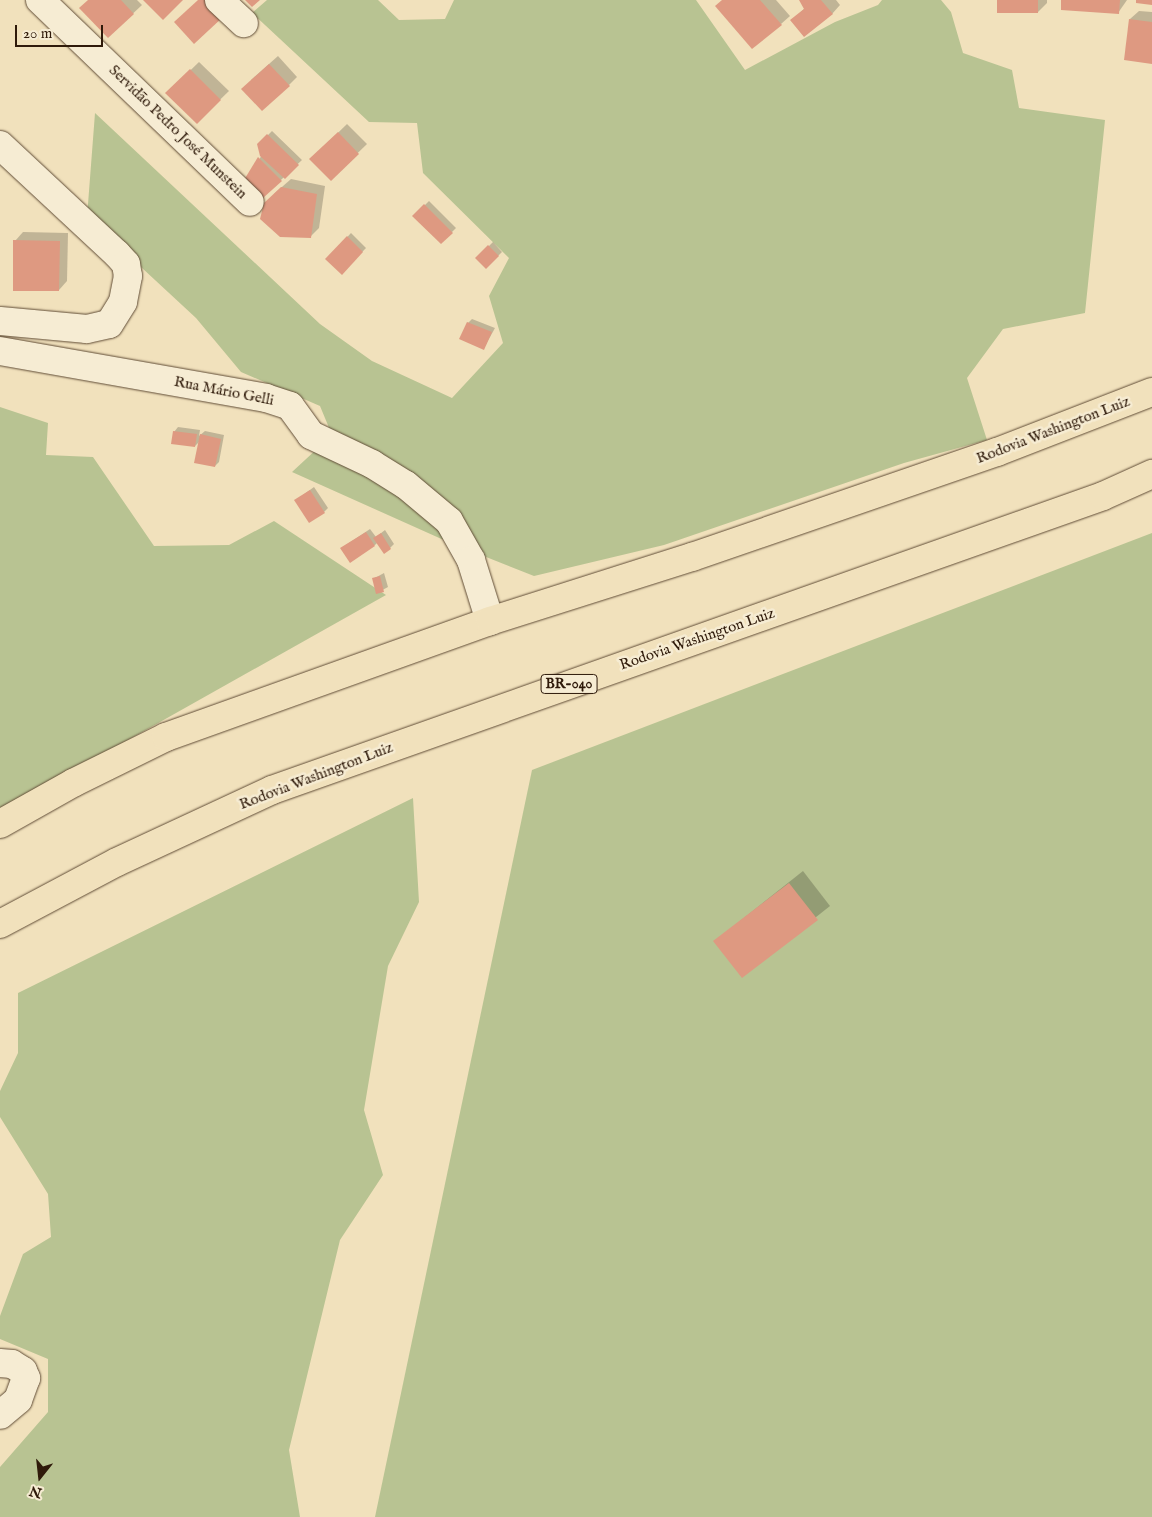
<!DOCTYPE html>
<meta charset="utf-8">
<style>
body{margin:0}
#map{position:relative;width:1152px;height:1517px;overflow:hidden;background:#f1e1bc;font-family:"IM FELL English",serif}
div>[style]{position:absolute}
.green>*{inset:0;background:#b8c392}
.shadow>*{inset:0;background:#0003}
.building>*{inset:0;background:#de9981}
.roads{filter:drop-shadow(0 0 1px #604c36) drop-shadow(0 0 1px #604c36)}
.street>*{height:28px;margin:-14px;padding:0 14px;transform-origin:14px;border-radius:14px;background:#f6ecd3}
.highway>*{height:28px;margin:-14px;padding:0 14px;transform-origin:14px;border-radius:14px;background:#f1e1bc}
span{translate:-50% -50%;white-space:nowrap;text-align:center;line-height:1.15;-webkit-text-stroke:5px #f6ecd3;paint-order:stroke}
.shield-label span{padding:1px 4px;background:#f6ecd3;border:1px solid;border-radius:4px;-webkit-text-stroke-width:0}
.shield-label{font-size:14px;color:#2f1a0a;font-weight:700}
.street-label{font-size:15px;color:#2f1a0a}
.north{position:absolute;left:15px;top:1452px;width:50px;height:50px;-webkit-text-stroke:4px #f6ecd3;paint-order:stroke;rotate:196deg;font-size:14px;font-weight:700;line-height:20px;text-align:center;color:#2f1a0a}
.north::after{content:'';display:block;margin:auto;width:18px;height:22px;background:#2f1a0a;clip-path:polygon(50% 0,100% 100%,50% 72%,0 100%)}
.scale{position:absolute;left:15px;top:25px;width:88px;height:22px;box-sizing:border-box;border:2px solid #2f1a0a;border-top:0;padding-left:6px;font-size:15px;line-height:18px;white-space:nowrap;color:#2f1a0a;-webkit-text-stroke:4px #f6ecd3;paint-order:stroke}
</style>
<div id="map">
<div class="green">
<i style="clip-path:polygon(267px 0,378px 0,399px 20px,445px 19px,454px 0,696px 0,745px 70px,835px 22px,878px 5px,882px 0,941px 0,951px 12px,963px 53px,1012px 70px,1019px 108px,1105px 120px,1085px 313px,1003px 329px,967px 378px,987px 440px,904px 463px,664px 545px,534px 576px,446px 541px,292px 472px,332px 435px,320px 406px,241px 372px,196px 318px,87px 217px,95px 113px,320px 324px,372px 361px,452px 398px,503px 343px,489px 296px,509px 258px,423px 173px,417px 123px,369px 122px,252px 13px)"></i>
<i style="clip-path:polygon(0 407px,48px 423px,46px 455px,93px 457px,154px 546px,229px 545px,274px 521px,386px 595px,0 812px)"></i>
<i style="clip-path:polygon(1152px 533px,1152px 1517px,375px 1517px,532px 770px)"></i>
<i style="clip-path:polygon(413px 798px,419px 902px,388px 966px,364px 1110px,383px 1175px,340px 1240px,289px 1450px,300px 1517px,0 1517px,0 1467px,48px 1412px,48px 1359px,0 1339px,0 1316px,23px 1254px,51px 1237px,48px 1194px,0 1117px,0 1091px,18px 1053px,18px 993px)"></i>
</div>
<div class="shadow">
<i style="clip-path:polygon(90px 0,137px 0,142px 5px,108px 37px)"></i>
<i style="clip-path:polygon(722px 0,776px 0,790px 16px,781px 24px)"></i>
<i style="clip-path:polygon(801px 0,836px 0,840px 5px,832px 14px,792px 20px,805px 8px)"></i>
<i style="clip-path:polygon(998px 0,1047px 0,1047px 3px,1038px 12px)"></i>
<i style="clip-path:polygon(1063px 0,1127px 0,1118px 13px)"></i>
<i style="clip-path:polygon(1139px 11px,1152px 12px,1152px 62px,1130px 19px)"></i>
<i style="clip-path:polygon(278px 56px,297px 77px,289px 85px,251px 80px)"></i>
<i style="clip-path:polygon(199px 62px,229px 91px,197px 122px,167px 93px)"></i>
<i style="clip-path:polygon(347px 124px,367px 144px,331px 179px,311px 159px)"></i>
<i style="clip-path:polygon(272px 131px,302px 160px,263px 197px,246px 180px,262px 155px,259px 144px)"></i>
<i style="clip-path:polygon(291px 179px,325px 186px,319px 228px,310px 237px,274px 194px)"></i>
<i style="clip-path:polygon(429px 201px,456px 228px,441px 243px,414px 216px)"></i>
<i style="clip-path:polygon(23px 232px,68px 233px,67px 281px,59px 290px,15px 241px)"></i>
<i style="clip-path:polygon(351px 233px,366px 248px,342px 273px,327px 259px)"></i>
<i style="clip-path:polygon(493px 242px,502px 252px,486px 268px,477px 258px)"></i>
<i style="clip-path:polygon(472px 319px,495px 328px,484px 348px,468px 323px)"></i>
<i style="clip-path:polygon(178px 427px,200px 430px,199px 436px,205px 431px,224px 435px,219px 462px,215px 466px,200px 441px,195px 446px,174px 432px)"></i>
<i style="clip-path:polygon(314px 487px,328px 508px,324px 512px,296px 500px)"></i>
<i style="clip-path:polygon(370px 529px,376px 537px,385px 530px,394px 544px,390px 548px,377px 543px,375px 545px,346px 545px)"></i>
<i style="clip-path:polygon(384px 573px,388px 587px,377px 593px,373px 579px)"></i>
<i style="clip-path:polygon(803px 871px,830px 906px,742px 976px,715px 941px)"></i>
</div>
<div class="building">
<i style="clip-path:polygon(88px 0,121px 0,134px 14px,108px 38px,79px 8px)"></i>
<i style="clip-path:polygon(143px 0,183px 0,163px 20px)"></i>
<i style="clip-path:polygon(198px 0,206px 0,223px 17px,194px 44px,174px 22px)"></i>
<i style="clip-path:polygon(245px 0,260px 0,252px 7px)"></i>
<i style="clip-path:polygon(722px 0,760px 0,782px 25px,752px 49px,715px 6px)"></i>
<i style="clip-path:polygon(799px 0,821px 0,833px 14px,804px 37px,790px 20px,804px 9px)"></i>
<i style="clip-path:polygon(997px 0,1038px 0,1038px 13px,997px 13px)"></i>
<i style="clip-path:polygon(1061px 0,1120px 0,1119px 14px,1061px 10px)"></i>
<i style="clip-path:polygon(1136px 0,1152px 0,1152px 5px,1136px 3px)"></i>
<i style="clip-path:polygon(1129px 19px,1152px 22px,1152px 64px,1124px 60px)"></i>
<i style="clip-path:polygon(269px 64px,290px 86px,262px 111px,241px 89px)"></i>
<i style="clip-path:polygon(190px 69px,221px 100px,197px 124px,165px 93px)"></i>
<i style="clip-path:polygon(338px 132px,359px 154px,331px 181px,309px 159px)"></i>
<i style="clip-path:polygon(267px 134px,299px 165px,285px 179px,260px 156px,257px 144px)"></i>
<i style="clip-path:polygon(258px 157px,282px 181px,263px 198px,244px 180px)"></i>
<i style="clip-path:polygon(281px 187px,317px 194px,311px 238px,280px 237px,260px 219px,264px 203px)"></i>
<i style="clip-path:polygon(424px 204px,453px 233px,441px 244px,412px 216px)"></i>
<i style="clip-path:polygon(347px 236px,363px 252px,342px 275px,325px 259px)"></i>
<i style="clip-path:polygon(13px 240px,60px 241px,59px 291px,13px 291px)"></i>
<i style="clip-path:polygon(488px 245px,499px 256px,486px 269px,475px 258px)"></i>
<i style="clip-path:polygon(467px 322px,492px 332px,484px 350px,459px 339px)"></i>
<i style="clip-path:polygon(173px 431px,197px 434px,195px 447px,171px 444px)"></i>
<i style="clip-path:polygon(200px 434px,221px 439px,215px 467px,194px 463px)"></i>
<i style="clip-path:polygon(310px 490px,325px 513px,309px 523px,294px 500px)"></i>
<i style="clip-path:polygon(366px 532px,375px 546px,350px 563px,340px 548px)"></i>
<i style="clip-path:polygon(381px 533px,391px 549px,384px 554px,373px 538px)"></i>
<i style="clip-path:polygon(380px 576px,384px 592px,376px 594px,372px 578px)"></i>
<i style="clip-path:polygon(789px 883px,818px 920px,742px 978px,713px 941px)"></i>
</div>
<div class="roads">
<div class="street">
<i style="left:40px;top:0;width:291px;rotate:43.9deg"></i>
<i style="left:219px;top:0;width:34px;rotate:43deg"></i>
<i style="left:0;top:145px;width:160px;rotate:43deg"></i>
<i style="left:117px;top:254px;width:13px;rotate:48deg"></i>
<i style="left:126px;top:264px;width:12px;rotate:81deg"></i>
<i style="left:128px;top:276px;width:26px;rotate:101deg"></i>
<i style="left:123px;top:302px;width:26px;rotate:122deg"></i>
<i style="left:109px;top:324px;width:23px;rotate:167deg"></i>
<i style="left:87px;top:329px;width:87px;rotate:-174.7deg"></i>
<i style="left:0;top:351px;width:270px;rotate:10deg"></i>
<i style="left:266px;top:398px;width:25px;rotate:18deg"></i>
<i style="left:290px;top:406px;width:36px;rotate:54deg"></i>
<i style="left:311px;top:435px;width:68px;rotate:25.4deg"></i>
<i style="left:372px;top:464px;width:40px;rotate:32deg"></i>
<i style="left:406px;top:485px;width:56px;rotate:39.9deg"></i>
<i style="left:449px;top:521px;width:45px;rotate:60.6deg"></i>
<i style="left:471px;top:560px;width:64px;rotate:72.7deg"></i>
<i style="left:0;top:1363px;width:12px;rotate:5deg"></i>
<i style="left:12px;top:1364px;width:13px;rotate:32deg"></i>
<i style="left:23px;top:1371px;width:8px;rotate:67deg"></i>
<i style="left:26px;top:1378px;width:23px;rotate:110deg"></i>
<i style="left:18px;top:1400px;width:23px;rotate:140deg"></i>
</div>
<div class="highway">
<i style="left:0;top:824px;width:84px;rotate:-29.3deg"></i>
<i style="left:73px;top:783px;width:104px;rotate:-26.3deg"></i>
<i style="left:166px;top:737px;width:344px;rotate:-19.7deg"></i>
<i style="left:490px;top:621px;width:212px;rotate:-17.6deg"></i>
<i style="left:692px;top:557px;width:323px;rotate:-19deg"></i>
<i style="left:997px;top:452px;width:166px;rotate:-21.2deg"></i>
<i style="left:0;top:924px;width:132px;rotate:-27.9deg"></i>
<i style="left:117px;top:862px;width:171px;rotate:-24.9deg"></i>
<i style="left:272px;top:790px;width:881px;rotate:-19.48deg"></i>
<i style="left:1103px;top:496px;width:54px;rotate:-24.2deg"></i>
</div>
</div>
<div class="shield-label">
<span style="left:569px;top:684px">BR-040</span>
</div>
<div class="street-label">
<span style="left:178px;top:132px;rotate:44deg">Servidão Pedro José Munstein</span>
<span style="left:224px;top:391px;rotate:11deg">Rua Mário Gelli</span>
<span style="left:1053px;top:430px;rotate:-21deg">Rodovia Washington Luiz</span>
<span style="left:697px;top:639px;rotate:-19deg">Rodovia Washington Luiz</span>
<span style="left:316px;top:776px;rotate:-21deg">Rodovia Washington Luiz</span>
</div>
<div class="north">N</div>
<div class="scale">20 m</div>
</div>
